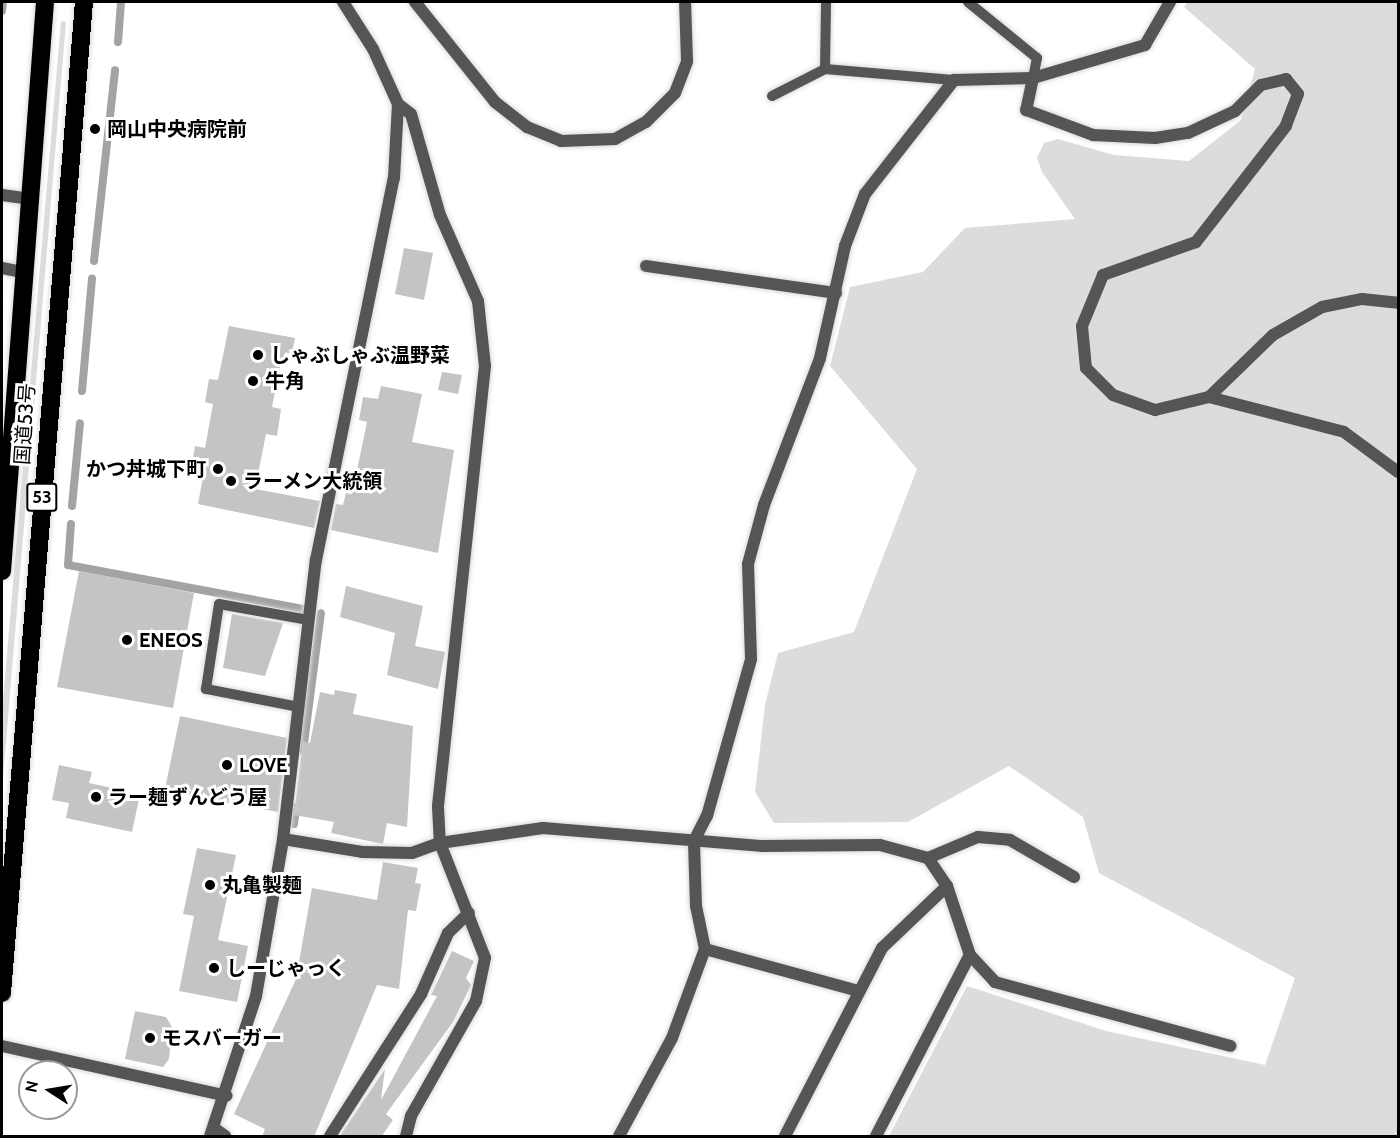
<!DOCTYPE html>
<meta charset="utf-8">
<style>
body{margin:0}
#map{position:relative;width:1400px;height:1138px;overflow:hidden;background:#fff;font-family:Cabin,"Noto Sans JP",sans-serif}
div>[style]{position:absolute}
.green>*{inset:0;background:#dcdcdc}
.stream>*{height:8px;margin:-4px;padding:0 4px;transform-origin:4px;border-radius:4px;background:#a3a3a3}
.building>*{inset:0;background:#c4c4c4}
.roads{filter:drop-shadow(0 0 2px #dbdbdb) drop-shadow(0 0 2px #dbdbdb)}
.lane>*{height:10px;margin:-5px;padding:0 5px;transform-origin:5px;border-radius:5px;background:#555}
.street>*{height:12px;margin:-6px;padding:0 6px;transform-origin:6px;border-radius:6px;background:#555}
.highway>*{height:18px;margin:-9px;padding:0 9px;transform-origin:9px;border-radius:9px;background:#000}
.dots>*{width:16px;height:16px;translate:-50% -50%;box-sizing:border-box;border:3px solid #fff;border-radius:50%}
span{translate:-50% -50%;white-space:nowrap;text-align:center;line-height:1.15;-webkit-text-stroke:6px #fff;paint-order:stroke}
.shield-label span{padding:2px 4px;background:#fff;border:2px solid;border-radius:4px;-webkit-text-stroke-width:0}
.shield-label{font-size:18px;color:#000;font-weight:700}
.poi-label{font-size:20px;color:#000;font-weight:700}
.left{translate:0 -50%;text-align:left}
.right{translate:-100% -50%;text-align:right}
.street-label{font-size:20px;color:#000}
.frame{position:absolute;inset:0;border:3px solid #000;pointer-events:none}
.north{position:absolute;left:18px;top:1060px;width:60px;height:60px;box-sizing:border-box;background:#fff;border:2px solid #999;border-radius:50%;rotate:282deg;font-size:16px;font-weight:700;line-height:24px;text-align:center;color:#000}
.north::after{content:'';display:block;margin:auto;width:21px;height:27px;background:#000;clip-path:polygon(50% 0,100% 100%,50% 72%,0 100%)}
</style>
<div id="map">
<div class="green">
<i style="clip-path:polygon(1187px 2px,1398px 2px,1398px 1136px,889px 1136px,967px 986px,1106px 1031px,1265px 1065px,1295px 978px,1099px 873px,1083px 817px,1009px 766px,908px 822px,774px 823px,755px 792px,765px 705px,778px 653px,854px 632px,917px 469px,830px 366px,850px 287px,923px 272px,965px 228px,1075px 219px,1042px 172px,1037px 158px,1044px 143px,1058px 139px,1114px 155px,1189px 161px,1241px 120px,1255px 69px,1184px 7px)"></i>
<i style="clip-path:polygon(61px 21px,66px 22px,2px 790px,2px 712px)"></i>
</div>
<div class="stream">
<i style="left:2px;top:11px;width:9px;rotate:-84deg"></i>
<i style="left:118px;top:42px;width:40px;rotate:-85.7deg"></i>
<i style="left:94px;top:261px;width:192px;rotate:-83.7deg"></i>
<i style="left:82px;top:391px;width:113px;rotate:-84.9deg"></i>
<i style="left:72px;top:506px;width:83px;rotate:-84.5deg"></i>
<i style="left:71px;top:524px;width:41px;rotate:94.2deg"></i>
<i style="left:68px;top:565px;width:239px;rotate:10.6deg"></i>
<i style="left:303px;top:751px;width:139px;rotate:-82.6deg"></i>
<i style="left:294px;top:824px;width:17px;rotate:-83deg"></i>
</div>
<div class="building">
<i style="clip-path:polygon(404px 248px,433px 253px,424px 300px,395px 294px)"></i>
<i style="clip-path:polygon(229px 326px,295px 338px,290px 363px,281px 362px,272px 407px,281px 409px,277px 436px,266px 434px,255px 489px,320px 501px,314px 528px,198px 504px,204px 472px,191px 470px,195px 446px,205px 448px,213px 404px,205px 402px,209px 379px,218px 380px)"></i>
<i style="clip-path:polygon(442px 372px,462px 375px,458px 394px,438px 390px)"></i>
<i style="clip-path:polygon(381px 386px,422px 394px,412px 442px,454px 450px,438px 553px,331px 530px,336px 504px,343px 505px,346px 493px,352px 494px,367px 422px,359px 420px,363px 397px,378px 399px)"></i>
<i style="clip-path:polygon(79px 571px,194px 593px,173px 708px,57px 687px)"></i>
<i style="clip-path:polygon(346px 586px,423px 606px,415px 646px,445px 652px,438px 689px,387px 675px,395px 633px,340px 617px)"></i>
<i style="clip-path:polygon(232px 614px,283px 623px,265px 676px,223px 668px)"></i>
<i style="clip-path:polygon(335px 690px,357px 694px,353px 714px,413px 726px,407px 827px,387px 823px,383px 844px,331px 833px,334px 822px,294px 815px,303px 741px,310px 743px,320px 692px,334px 695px)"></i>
<i style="clip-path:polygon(180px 716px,287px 738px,278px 812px,171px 792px,166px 784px)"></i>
<i style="clip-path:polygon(59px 765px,92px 772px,89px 783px,140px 794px,132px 832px,66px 818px,69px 803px,52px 800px)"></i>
<i style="clip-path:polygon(197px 848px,236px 855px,218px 940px,248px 946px,237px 1002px,179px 991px,194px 916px,183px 914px)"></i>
<i style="clip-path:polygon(383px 862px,418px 868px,415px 883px,421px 884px,416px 911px,408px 910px,399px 989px,377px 985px,314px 1137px,262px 1137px,265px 1129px,234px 1114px,296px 979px,312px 888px,377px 900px)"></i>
<i style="clip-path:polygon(452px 951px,474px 961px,466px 978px,471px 985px,453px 1022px,386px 1114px,393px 1120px,381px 1137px,339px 1137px,385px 1069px,381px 1100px,437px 996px,431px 995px)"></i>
<i style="clip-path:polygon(135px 1011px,166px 1017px,172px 1027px,169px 1059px,163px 1067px,125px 1059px)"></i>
</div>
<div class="roads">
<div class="lane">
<i style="left:968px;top:2px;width:89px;rotate:39.1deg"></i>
<i style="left:1037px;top:58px;width:20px;rotate:101deg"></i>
<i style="left:825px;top:69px;width:67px;rotate:-89.1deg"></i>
<i style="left:772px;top:96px;width:59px;rotate:-27deg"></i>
<i style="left:825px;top:69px;width:129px;rotate:4.9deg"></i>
<i style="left:299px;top:707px;width:95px;rotate:-169deg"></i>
<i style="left:206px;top:689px;width:86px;rotate:-81.3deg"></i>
<i style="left:219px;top:604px;width:91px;rotate:10.1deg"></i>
</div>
<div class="street">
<i style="left:415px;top:2px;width:128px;rotate:51.3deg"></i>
<i style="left:495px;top:102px;width:41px;rotate:38deg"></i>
<i style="left:527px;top:127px;width:37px;rotate:22deg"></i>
<i style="left:561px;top:141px;width:54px;rotate:-2.1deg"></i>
<i style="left:615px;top:139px;width:35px;rotate:-29deg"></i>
<i style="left:646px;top:122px;width:41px;rotate:-45deg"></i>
<i style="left:675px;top:93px;width:34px;rotate:-69deg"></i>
<i style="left:687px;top:61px;width:59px;rotate:-91.9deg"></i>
<i style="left:1033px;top:78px;width:33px;rotate:102deg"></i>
<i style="left:1026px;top:110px;width:72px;rotate:20.5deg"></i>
<i style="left:1093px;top:135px;width:62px;rotate:2.8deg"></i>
<i style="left:1155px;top:138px;width:33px;rotate:-9deg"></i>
<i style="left:1188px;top:133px;width:52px;rotate:-25.1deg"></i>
<i style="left:1235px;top:111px;width:37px;rotate:-45deg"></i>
<i style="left:1261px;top:85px;width:26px;rotate:-13deg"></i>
<i style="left:1286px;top:79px;width:19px;rotate:51deg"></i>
<i style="left:1298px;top:94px;width:34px;rotate:111deg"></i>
<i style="left:1286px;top:126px;width:147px;rotate:127.8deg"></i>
<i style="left:1196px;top:242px;width:99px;rotate:160.5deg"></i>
<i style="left:1103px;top:275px;width:55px;rotate:112.4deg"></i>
<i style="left:1082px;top:326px;width:42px;rotate:84.6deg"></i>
<i style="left:1086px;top:368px;width:38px;rotate:45deg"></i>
<i style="left:1113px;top:395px;width:45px;rotate:19.7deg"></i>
<i style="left:1155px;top:410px;width:56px;rotate:-13.5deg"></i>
<i style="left:1209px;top:397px;width:139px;rotate:14.5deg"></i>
<i style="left:1344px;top:432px;width:67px;rotate:36.5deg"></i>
<i style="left:398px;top:104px;width:16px;rotate:38deg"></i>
<i style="left:411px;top:114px;width:105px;rotate:74deg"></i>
<i style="left:440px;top:215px;width:94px;rotate:66.2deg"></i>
<i style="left:478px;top:301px;width:65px;rotate:83.9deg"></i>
<i style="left:485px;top:366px;width:443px;rotate:96.1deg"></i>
<i style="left:438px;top:807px;width:36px;rotate:87deg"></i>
<i style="left:440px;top:843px;width:123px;rotate:68.6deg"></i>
<i style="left:485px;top:958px;width:44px;rotate:101.8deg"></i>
<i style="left:476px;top:1001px;width:132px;rotate:119.5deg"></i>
<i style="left:411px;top:1116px;width:21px;rotate:104deg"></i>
<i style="left:2px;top:195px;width:29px;rotate:8deg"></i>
<i style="left:646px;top:266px;width:192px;rotate:8.1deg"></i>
<i style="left:2px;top:268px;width:25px;rotate:11deg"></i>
<i style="left:1209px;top:397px;width:89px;rotate:-44.1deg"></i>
<i style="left:1273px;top:335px;width:56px;rotate:-29.7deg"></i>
<i style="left:1322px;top:307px;width:41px;rotate:-11.3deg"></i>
<i style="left:1362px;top:299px;width:36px;rotate:6deg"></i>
<i style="left:283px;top:839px;width:80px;rotate:9.3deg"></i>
<i style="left:362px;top:852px;width:50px;rotate:1.1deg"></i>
<i style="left:412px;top:853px;width:30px;rotate:-20deg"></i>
<i style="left:440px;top:843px;width:104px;rotate:-8.3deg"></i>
<i style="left:543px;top:828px;width:221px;rotate:4.7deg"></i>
<i style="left:763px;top:846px;width:117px;rotate:-0.5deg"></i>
<i style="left:880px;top:845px;width:50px;rotate:15.2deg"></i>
<i style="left:928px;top:858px;width:34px;rotate:56deg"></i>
<i style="left:947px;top:886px;width:73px;rotate:71.6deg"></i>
<i style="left:970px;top:955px;width:37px;rotate:47deg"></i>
<i style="left:995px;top:982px;width:244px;rotate:15.2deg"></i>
<i style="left:928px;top:858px;width:54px;rotate:-22.8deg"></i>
<i style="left:978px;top:837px;width:32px;rotate:5deg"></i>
<i style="left:1010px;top:840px;width:74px;rotate:30deg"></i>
<i style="left:705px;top:949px;width:160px;rotate:15.3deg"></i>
<i style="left:2px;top:1046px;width:230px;rotate:12.5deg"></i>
<i style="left:214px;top:1128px;width:14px;rotate:36deg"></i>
<i style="left:210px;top:1136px;width:147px;rotate:-71.8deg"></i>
<i style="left:256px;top:996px;width:159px;rotate:-80.2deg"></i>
<i style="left:283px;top:839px;width:281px;rotate:-83.3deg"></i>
<i style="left:316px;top:560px;width:390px;rotate:-78.5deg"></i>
<i style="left:394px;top:178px;width:74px;rotate:-86.9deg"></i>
<i style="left:398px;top:104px;width:60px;rotate:-114.4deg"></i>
<i style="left:373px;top:49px;width:56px;rotate:-122.6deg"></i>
<i style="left:330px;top:1136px;width:169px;rotate:-57.3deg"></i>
<i style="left:421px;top:994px;width:67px;rotate:-66.1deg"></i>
<i style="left:448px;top:933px;width:29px;rotate:-44deg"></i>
<i style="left:619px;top:1136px;width:111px;rotate:-61.6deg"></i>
<i style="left:672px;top:1038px;width:95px;rotate:-69.7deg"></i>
<i style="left:705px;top:949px;width:44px;rotate:-101.8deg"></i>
<i style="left:696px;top:906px;width:65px;rotate:-91.8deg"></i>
<i style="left:694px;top:841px;width:28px;rotate:-63deg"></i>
<i style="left:707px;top:816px;width:163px;rotate:-74.3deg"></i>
<i style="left:751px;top:659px;width:95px;rotate:-91.8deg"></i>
<i style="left:748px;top:564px;width:61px;rotate:-74.8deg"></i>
<i style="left:764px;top:505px;width:157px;rotate:-69.1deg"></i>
<i style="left:820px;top:358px;width:115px;rotate:-77.4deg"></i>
<i style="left:845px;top:246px;width:56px;rotate:-69deg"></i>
<i style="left:865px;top:194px;width:145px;rotate:-52deg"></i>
<i style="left:954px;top:80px;width:79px;rotate:-1.5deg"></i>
<i style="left:1033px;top:78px;width:117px;rotate:-16.4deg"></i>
<i style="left:1145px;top:45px;width:50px;rotate:-59.8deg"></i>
<i style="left:785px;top:1136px;width:212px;rotate:-62.7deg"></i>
<i style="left:882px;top:948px;width:90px;rotate:-43.6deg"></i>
<i style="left:876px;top:1136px;width:204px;rotate:-62.6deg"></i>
</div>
<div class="highway">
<i style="left:2px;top:571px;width:571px;rotate:-85.68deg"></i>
<i style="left:2px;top:993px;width:994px;rotate:-85.27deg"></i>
</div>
</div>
<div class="dots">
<i style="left:95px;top:129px;background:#000"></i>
<i style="left:258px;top:355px;background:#000"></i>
<i style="left:253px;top:381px;background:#000"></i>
<i style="left:218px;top:469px;background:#000"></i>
<i style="left:231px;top:481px;background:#000"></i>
<i style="left:127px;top:640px;background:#000"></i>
<i style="left:227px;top:765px;background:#000"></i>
<i style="left:96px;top:797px;background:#000"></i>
<i style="left:210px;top:885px;background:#000"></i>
<i style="left:214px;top:968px;background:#000"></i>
<i style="left:150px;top:1038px;background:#000"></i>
</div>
<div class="shield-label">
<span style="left:42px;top:497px">53</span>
</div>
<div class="poi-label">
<span class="left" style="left:107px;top:129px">岡山中央病院前</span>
<span class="left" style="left:270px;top:355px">しゃぶしゃぶ温野菜</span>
<span class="left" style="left:265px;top:381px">牛角</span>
<span class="right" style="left:206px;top:469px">かつ丼城下町</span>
<span class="left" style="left:243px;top:481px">ラーメン大統領</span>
<span class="left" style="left:139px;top:640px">ENEOS</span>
<span class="left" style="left:239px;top:765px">LOVE</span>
<span class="left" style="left:108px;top:797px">ラー麺ずんどう屋</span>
<span class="left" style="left:222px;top:885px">丸亀製麺</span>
<span class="left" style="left:226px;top:968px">しーじゃっく</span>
<span class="left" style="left:162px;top:1038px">モスバーガー</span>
</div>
<div class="street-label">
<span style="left:25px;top:424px;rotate:-86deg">国道53号</span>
</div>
<div class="frame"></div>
<div class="north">N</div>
</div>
